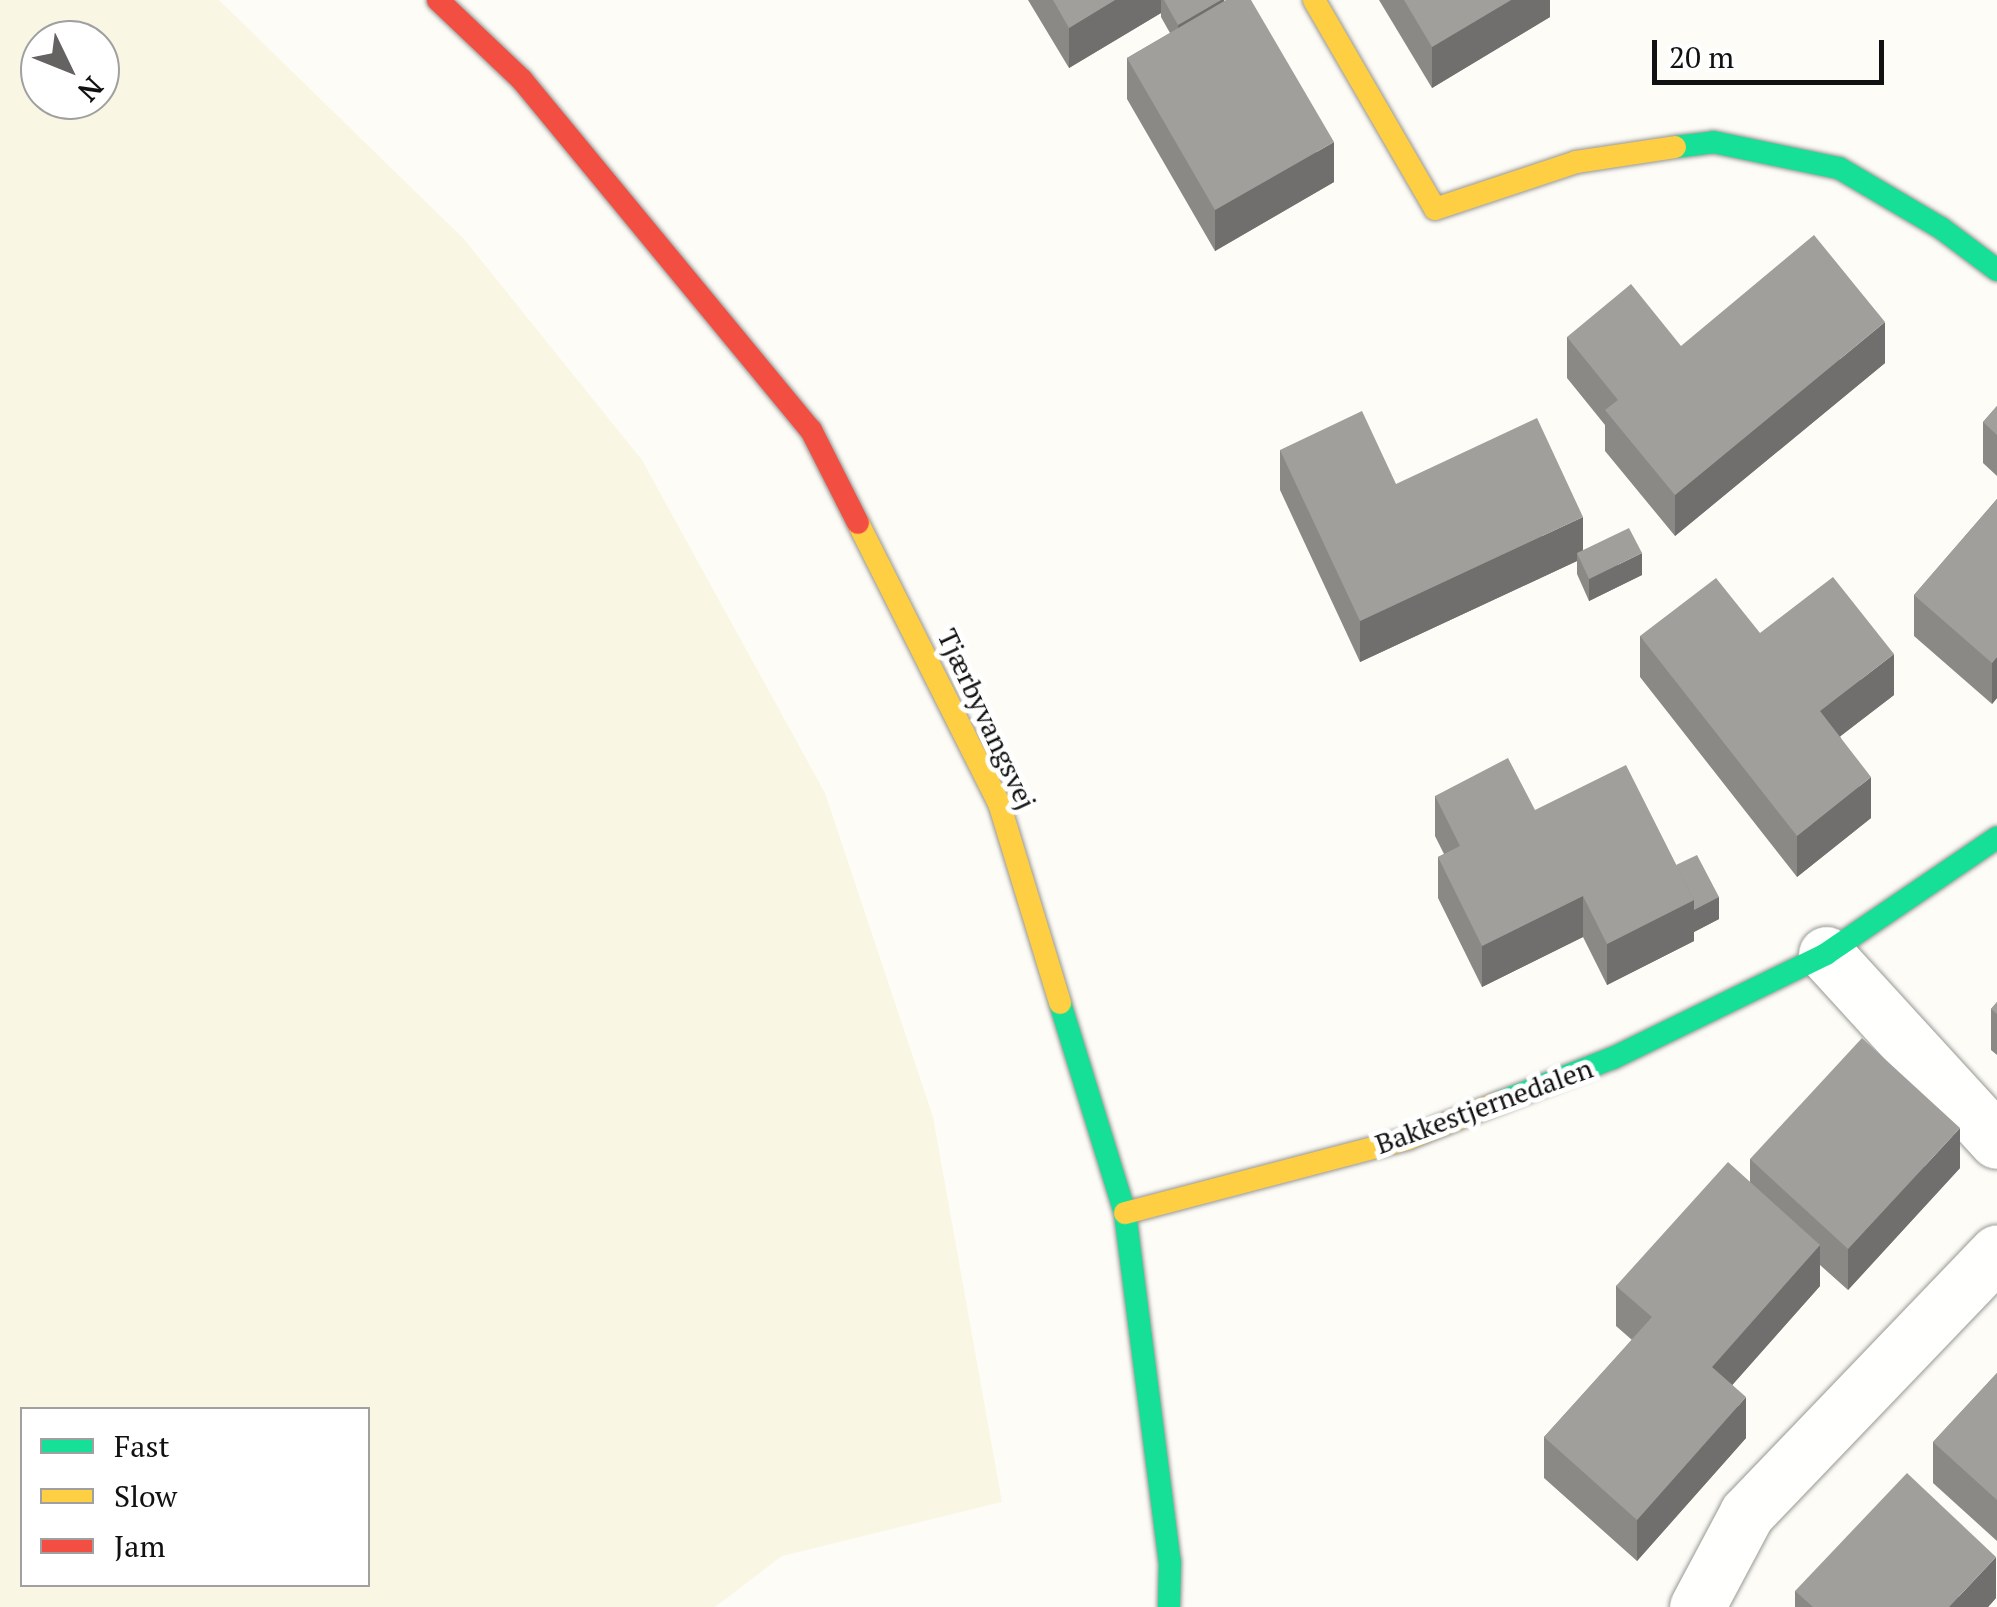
<!DOCTYPE html>
<meta charset="utf-8">
<style>
body{margin:0}
#map{position:relative;width:1997px;height:1607px;overflow:hidden;background:#fdfcf7;font-family:"PT Serif",serif}
div>[style]{position:absolute}
.farmland>*{inset:0;background:#f9f7e4}
.roads{filter:drop-shadow(0 0 2px #979795) drop-shadow(0 0 2px #979795)}
.street>*{height:55px;margin:-27.5px;padding:0 27.5px;transform-origin:27.5px;border-radius:27.5px;background:#fffffe}
.fast>*{height:22px;margin:-11px;padding:0 11px;transform-origin:11px;border-radius:11px;background:#16e098}
.slow>*{height:22px;margin:-11px;padding:0 11px;transform-origin:11px;border-radius:11px;background:#ffcf43}
.jam>*{height:22px;margin:-11px;padding:0 11px;transform-origin:11px;border-radius:11px;background:#f24e42}
.wall>*{inset:0;background:#8a8986}
.shaded-wall>*{inset:0;background:#716f6d}
.building>*{inset:0;background:#a19f9c}
span{translate:-50% -50%;white-space:nowrap;text-align:center;line-height:1.15;-webkit-text-stroke:10px #fff;paint-order:stroke}
.street-label{font-size:28px;color:#111}
.legend{position:absolute;left:20px;top:1407px;width:350px;height:180px;box-sizing:border-box;background:#fff;border:2px solid #a0a0a0;margin:0;padding:12px 18px;list-style:none;font-size:30px;color:#111}
.legend li{display:flex;align-items:center;gap:20px;height:50px}
.legend b{width:50px;border:2px solid #a0a0a0}
.north{position:absolute;left:20px;top:20px;width:100px;height:100px;box-sizing:border-box;background:#fff;border:2px solid #a0a0a0;border-radius:50%;rotate:133deg;font-size:28px;font-weight:700;line-height:40px;text-align:center;color:#111}
.north::after{content:'';display:block;margin:auto;width:35px;height:45px;background:#646362;clip-path:polygon(50% 0,100% 100%,50% 72%,0 100%)}
.scale{position:absolute;left:1652px;top:40px;width:232px;height:45px;box-sizing:border-box;border:5px solid #111;border-top:0;padding-left:12px;font-size:30px;line-height:35px;white-space:nowrap;color:#111;-webkit-text-stroke:8px #fff;paint-order:stroke}
</style>
<div id="map">
<div class="farmland">
<i style="clip-path:polygon(evenodd,0 0,219px 0,464px 239px,642px 460px,825px 793px,933px 1117px,1002px 1502px,782px 1556px,715px 1607px,0 1607px,0 0,40px 40px,100px 40px,100px 100px,40px 100px,40px 40px,0 0,22px 1410px,368px 1410px,368px 1584px,22px 1584px,22px 1410px)"></i>
</div>
<div class="roads">
<div class="street">
<i style="left:1826px;top:954px;width:253px;rotate:47.6deg"></i>
<i style="left:1697px;top:1607px;width:106px;rotate:-62deg"></i>
<i style="left:1747px;top:1513px;width:361px;rotate:-46.2deg"></i>
</div>
<div class="fast">
<i style="left:1675px;top:147px;width:38px;rotate:-7deg"></i>
<i style="left:1713px;top:142px;width:129px;rotate:11.7deg"></i>
<i style="left:1839px;top:168px;width:118px;rotate:30.5deg"></i>
<i style="left:1941px;top:228px;width:70px;rotate:36.9deg"></i>
<i style="left:1060px;top:1003px;width:220px;rotate:72.8deg"></i>
<i style="left:1125px;top:1213px;width:352px;rotate:82.7deg"></i>
<i style="left:1170px;top:1562px;width:45px;rotate:91.3deg"></i>
<i style="left:1498px;top:1103px;width:123px;rotate:-21.4deg"></i>
<i style="left:1613px;top:1058px;width:237px;rotate:-26deg"></i>
<i style="left:1826px;top:954px;width:207px;rotate:-34.2deg"></i>
</div>
<div class="slow">
<i style="left:1314px;top:0;width:241px;rotate:59.9deg"></i>
<i style="left:1435px;top:209px;width:149px;rotate:-18.4deg"></i>
<i style="left:1576px;top:162px;width:100px;rotate:-8.6deg"></i>
<i style="left:858px;top:523px;width:313px;rotate:63.3deg"></i>
<i style="left:999px;top:803px;width:209px;rotate:73deg"></i>
<i style="left:1125px;top:1213px;width:292px;rotate:-14.7deg"></i>
<i style="left:1407px;top:1139px;width:98px;rotate:-21.6deg"></i>
</div>
<div class="jam">
<i style="left:438px;top:0;width:116px;rotate:43.6deg"></i>
<i style="left:522px;top:80px;width:454px;rotate:50.5deg"></i>
<i style="left:811px;top:430px;width:104px;rotate:63.2deg"></i>
</div>
</div>
<div class="wall">
<i style="clip-path:polygon(1028px 0,1224px 0,1334px 182px,1215px 251px,1127px 99px,1127px 58px,1170px 33px,1161px 17px,1161px 13px,1069px 68px)"></i>
<i style="clip-path:polygon(1379px 0,1550px 0,1550px 17px,1432px 88px)"></i>
<i style="clip-path:polygon(1567px 337px,1681px 346px,1885px 363px,1675px 536px,1605px 451px,1605px 425px,1567px 378px)"></i>
<i style="clip-path:polygon(1997px 406px,1997px 476px,1983px 463px,1983px 422px)"></i>
<i style="clip-path:polygon(1280px 450px,1396px 484px,1583px 550px,1642px 575px,1589px 601px,1577px 574px,1577px 561px,1360px 662px,1280px 490px)"></i>
<i style="clip-path:polygon(1997px 499px,1997px 698px,1992px 704px,1914px 636px,1914px 595px)"></i>
<i style="clip-path:polygon(1760px 633px,1894px 695px,1840px 736px,1871px 818px,1797px 877px,1640px 677px,1640px 636px)"></i>
<i style="clip-path:polygon(1435px 796px,1535px 810px,1676px 865px,1719px 919px,1694px 932px,1694px 941px,1607px 985px,1583px 937px,1482px 987px,1438px 898px,1438px 857px,1444px 854px,1435px 836px)"></i>
<i style="clip-path:polygon(1997px 1002px,1997px 1055px,1991px 1050px,1991px 1009px)"></i>
<i style="clip-path:polygon(1750px 1159px,1960px 1168px,1848px 1290px,1820px 1265px,1820px 1286px,1732px 1385px,1746px 1438px,1637px 1561px,1544px 1478px,1544px 1437px,1632px 1340px,1616px 1326px,1616px 1286px,1750px 1183px)"></i>
<i style="clip-path:polygon(1997px 1373px,1997px 1541px,1933px 1483px,1933px 1442px)"></i>
<i style="clip-path:polygon(1795px 1591px,1996px 1598px,1988px 1607px,1795px 1607px)"></i>
</div>
<div class="shaded-wall">
<i style="clip-path:polygon(1115px 0,1161px 0,1161px 13px,1069px 68px,1069px 28px)"></i>
<i style="clip-path:polygon(1221px 0,1224px 0,1224px 20px,1178px 46px,1178px 25px)"></i>
<i style="clip-path:polygon(1511px 0,1550px 0,1550px 17px,1432px 88px,1432px 47px)"></i>
<i style="clip-path:polygon(1334px 142px,1334px 182px,1215px 251px,1215px 210px)"></i>
<i style="clip-path:polygon(1885px 322px,1885px 363px,1675px 536px,1675px 495px)"></i>
<i style="clip-path:polygon(1583px 517px,1583px 558px,1577px 553px,1577px 561px,1360px 662px,1360px 621px)"></i>
<i style="clip-path:polygon(1642px 553px,1642px 575px,1589px 601px,1589px 579px)"></i>
<i style="clip-path:polygon(1894px 654px,1894px 695px,1820px 752px,1820px 711px)"></i>
<i style="clip-path:polygon(1997px 657px,1997px 698px,1992px 704px,1992px 663px)"></i>
<i style="clip-path:polygon(1871px 777px,1871px 818px,1797px 877px,1797px 836px)"></i>
<i style="clip-path:polygon(1583px 896px,1583px 937px,1482px 987px,1482px 946px)"></i>
<i style="clip-path:polygon(1719px 897px,1719px 919px,1694px 932px,1694px 941px,1607px 985px,1607px 944px,1694px 900px)"></i>
<i style="clip-path:polygon(1960px 1128px,1960px 1168px,1848px 1290px,1848px 1249px)"></i>
<i style="clip-path:polygon(1820px 1245px,1820px 1286px,1712px 1408px,1712px 1367px)"></i>
<i style="clip-path:polygon(1746px 1397px,1746px 1438px,1637px 1561px,1637px 1520px)"></i>
<i style="clip-path:polygon(1996px 1557px,1996px 1598px,1988px 1607px,1949px 1607px)"></i>
</div>
<div class="building">
<i style="clip-path:polygon(1053px 0,1115px 0,1069px 28px)"></i>
<i style="clip-path:polygon(1164px 0,1221px 0,1178px 25px)"></i>
<i style="clip-path:polygon(1226px 0,1251px 0,1334px 142px,1215px 210px,1127px 58px)"></i>
<i style="clip-path:polygon(1404px 0,1511px 0,1432px 47px)"></i>
<i style="clip-path:polygon(1814px 235px,1885px 322px,1675px 495px,1605px 410px,1618px 400px,1567px 337px,1631px 284px,1681px 346px)"></i>
<i style="clip-path:polygon(1997px 406px,1997px 435px,1983px 422px)"></i>
<i style="clip-path:polygon(1362px 411px,1396px 484px,1537px 418px,1583px 517px,1360px 621px,1280px 450px)"></i>
<i style="clip-path:polygon(1997px 499px,1997px 657px,1992px 663px,1914px 595px)"></i>
<i style="clip-path:polygon(1629px 528px,1642px 553px,1589px 579px,1577px 553px)"></i>
<i style="clip-path:polygon(1833px 577px,1894px 654px,1820px 711px,1871px 777px,1797px 836px,1640px 636px,1716px 578px,1760px 633px)"></i>
<i style="clip-path:polygon(1508px 758px,1535px 810px,1626px 765px,1694px 900px,1607px 944px,1583px 896px,1482px 946px,1438px 857px,1460px 846px,1435px 796px)"></i>
<i style="clip-path:polygon(1697px 855px,1719px 897px,1694px 910px,1694px 900px,1676px 865px)"></i>
<i style="clip-path:polygon(1997px 1002px,1997px 1014px,1991px 1009px)"></i>
<i style="clip-path:polygon(1862px 1038px,1960px 1128px,1848px 1249px,1750px 1159px)"></i>
<i style="clip-path:polygon(1728px 1162px,1820px 1245px,1712px 1367px,1746px 1397px,1637px 1520px,1544px 1437px,1652px 1317px,1616px 1286px)"></i>
<i style="clip-path:polygon(1997px 1373px,1997px 1500px,1933px 1442px)"></i>
<i style="clip-path:polygon(1907px 1473px,1996px 1557px,1949px 1607px,1813px 1607px,1795px 1591px)"></i>
</div>
<div class="street-label">
<span style="left:987px;top:719px;rotate:65deg">Tjærbyvangsvej</span>
<span style="left:1484px;top:1106px;rotate:-20deg">Bakkestjernedalen</span>
</div>
<ul class="legend">
<li><b style="height:12px;background:#16e098"></b>Fast</li>
<li><b style="height:12px;background:#ffcf43"></b>Slow</li>
<li><b style="height:12px;background:#f24e42"></b>Jam</li>
</ul>
<div class="north">N</div>
<div class="scale">20 m</div>
</div>
